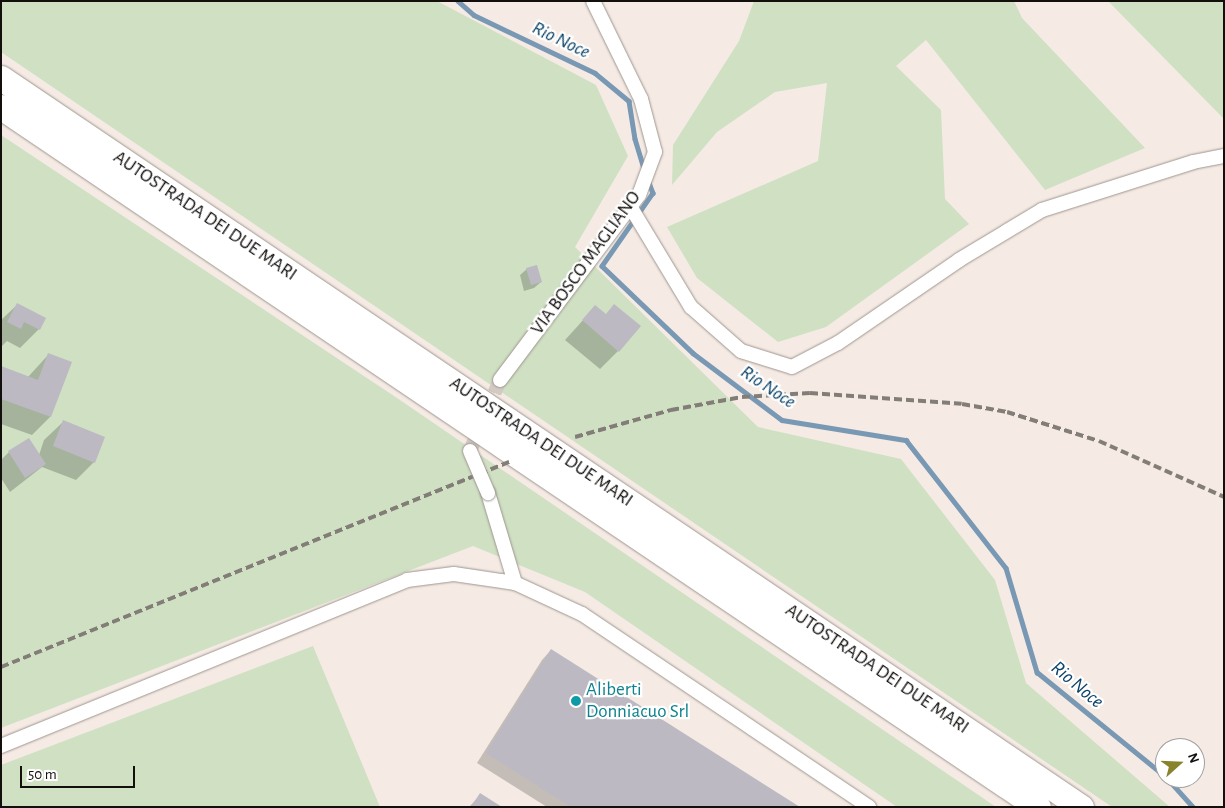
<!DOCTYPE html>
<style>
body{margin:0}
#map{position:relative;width:1225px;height:808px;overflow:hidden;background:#f5ebe4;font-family:"Alegreya Sans",sans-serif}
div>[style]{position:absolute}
.green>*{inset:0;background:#cfe0c3}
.shadow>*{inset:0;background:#0003}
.stream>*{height:4.5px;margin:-2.25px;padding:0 2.25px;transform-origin:2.25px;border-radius:2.25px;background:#7898b4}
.building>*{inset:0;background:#bcb9c3}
.minor-tunnel>*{height:14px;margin-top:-7px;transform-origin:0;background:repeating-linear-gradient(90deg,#d3cac4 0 14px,transparent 0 21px)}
.roads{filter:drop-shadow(0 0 1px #9e958f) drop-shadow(0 0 1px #9e958f)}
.minor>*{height:14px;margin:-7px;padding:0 7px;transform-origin:7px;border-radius:7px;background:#fff}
.motorway>*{height:25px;margin:-12.5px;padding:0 12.5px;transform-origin:12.5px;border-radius:12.5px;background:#fff}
.rail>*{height:4px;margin-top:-2px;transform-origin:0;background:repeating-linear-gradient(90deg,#837d78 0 8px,transparent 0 12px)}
.bridges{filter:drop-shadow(0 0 1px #9e958f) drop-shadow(0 0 1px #9e958f)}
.minor-bridge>*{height:14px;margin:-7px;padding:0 7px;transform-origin:7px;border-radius:7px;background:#fff}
.dots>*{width:14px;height:14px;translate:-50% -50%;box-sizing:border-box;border:2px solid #fff;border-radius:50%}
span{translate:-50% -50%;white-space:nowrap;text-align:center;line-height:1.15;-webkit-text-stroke:4.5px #fff;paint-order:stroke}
.street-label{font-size:19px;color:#120f0c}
.culture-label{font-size:19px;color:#0d838f}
.left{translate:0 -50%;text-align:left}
.water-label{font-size:20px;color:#0b4369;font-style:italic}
.frame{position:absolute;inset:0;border:2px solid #120f0c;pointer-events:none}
.north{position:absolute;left:1155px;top:738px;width:50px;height:50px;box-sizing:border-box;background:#fff;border:1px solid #a09f9e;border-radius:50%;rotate:70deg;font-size:14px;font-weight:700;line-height:20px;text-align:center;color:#120f0c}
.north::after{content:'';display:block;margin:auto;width:18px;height:22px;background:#89832b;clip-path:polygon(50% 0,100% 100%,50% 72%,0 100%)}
.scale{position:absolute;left:20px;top:766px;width:115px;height:22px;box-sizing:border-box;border:2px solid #120f0c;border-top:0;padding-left:6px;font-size:15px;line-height:18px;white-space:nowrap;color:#120f0c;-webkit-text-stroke:4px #fff;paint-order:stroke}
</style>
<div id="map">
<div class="green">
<i style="clip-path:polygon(1px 1px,437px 1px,596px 85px,628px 156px,575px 247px,758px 427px,901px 459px,995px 580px,1026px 683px,1170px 807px,1112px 807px,1px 52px)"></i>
<i style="clip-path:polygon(754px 1px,1014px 1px,1022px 18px,1145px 148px,1045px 190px,926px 40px,896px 66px,941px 110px,945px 199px,969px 224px,826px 327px,778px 342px,697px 278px,667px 227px,818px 161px,827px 83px,775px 92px,717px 132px,672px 185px,673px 145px,739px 41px)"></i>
<i style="clip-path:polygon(1108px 1px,1224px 1px,1224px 119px)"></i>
<i style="clip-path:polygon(1px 135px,397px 398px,996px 807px,897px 807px,585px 592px,473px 546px,1px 728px)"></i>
<i style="clip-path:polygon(313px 646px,380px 807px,1px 807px,1px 765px)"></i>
</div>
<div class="shadow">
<i style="clip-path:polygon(527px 269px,541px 282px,534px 288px,524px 291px,520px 275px)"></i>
<i style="clip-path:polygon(17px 305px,44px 318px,39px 329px,20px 348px,7px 341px,1px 347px,1px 320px)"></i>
<i style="clip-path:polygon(595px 307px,618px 351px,600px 369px,565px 340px)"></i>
<i style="clip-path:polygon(48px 355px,50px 417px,32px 435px,1px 424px,1px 368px,28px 377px)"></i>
<i style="clip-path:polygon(63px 422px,94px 462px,76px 480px,42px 467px,10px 492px,1px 478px,1px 460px,9px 452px,39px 455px,44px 440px)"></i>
<i style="clip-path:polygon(551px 650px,790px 807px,547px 807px,477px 763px,542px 660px)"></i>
<i style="clip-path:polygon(480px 795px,499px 807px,469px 807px)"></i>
</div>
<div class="stream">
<i style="left:458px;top:1px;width:21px;rotate:41deg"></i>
<i style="left:474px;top:15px;width:134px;rotate:25.6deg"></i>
<i style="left:595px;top:73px;width:44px;rotate:39.5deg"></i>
<i style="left:629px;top:101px;width:38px;rotate:81deg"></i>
<i style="left:635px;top:139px;width:30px;rotate:73deg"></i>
<i style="left:648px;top:180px;width:14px;rotate:69deg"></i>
<i style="left:653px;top:193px;width:89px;rotate:124.9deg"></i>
<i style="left:602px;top:266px;width:126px;rotate:43.7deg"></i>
<i style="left:693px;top:353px;width:111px;rotate:37deg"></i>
<i style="left:782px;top:420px;width:126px;rotate:9.2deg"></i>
<i style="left:906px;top:440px;width:162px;rotate:52deg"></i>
<i style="left:1006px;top:568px;width:109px;rotate:73.4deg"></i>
<i style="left:1037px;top:672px;width:165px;rotate:39.1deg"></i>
<i style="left:1167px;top:778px;width:39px;rotate:48deg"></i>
</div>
<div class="building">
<i style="clip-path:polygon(537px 265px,542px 282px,531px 285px,526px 268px)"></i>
<i style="clip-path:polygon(17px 303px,46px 318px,40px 330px,24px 322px,21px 329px,7px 322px)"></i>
<i style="clip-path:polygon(614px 304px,641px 326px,619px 352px,582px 320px,595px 305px,606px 314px)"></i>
<i style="clip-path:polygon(48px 353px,72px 362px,51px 417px,1px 399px,1px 366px,38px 380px)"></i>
<i style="clip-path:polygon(63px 420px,105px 437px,95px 463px,53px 446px)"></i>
<i style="clip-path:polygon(29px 438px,46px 464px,25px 478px,8px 451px)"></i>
<i style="clip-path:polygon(551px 649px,800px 807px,571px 807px,486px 753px)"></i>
<i style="clip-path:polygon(480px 793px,502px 807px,471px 807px)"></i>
</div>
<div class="minor-tunnel">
<i style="left:470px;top:451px;width:77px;rotate:-67.1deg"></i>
</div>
<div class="roads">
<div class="minor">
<i style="left:630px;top:206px;width:118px;rotate:58.9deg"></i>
<i style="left:691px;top:307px;width:67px;rotate:41.3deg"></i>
<i style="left:741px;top:351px;width:53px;rotate:17.4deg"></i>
<i style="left:792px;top:367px;width:52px;rotate:-27.6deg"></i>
<i style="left:838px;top:343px;width:147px;rotate:-34.4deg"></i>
<i style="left:959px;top:260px;width:97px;rotate:-31.1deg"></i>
<i style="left:1042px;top:210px;width:158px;rotate:-17.6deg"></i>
<i style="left:1193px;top:162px;width:32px;rotate:-11deg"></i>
<i style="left:500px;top:380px;width:231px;rotate:-53.1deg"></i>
<i style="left:639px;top:195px;width:46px;rotate:-69.6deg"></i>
<i style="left:655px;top:152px;width:55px;rotate:-104.8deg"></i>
<i style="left:641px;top:99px;width:109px;rotate:-116.1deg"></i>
<i style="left:488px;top:493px;width:94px;rotate:73.3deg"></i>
<i style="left:1px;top:746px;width:439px;rotate:-22.2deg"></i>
<i style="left:407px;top:580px;width:47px;rotate:-7.3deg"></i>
<i style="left:454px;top:574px;width:62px;rotate:8.4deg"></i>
<i style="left:515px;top:583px;width:74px;rotate:24.8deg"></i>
<i style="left:582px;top:614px;width:346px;rotate:33.9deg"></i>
</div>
<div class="motorway">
<i style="left:1px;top:78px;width:1303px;rotate:34.02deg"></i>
<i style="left:1px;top:107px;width:1251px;rotate:34.02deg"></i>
</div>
</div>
<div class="rail">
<i style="left:575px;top:437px;width:100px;rotate:-15.7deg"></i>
<i style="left:671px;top:410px;width:72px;rotate:-10.4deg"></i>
<i style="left:742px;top:397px;width:68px;rotate:-3.4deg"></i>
<i style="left:810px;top:393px;width:152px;rotate:4.1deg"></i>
<i style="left:962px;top:404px;width:46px;rotate:10.1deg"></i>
<i style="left:1007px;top:412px;width:96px;rotate:17.5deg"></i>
<i style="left:1099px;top:441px;width:137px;rotate:24.1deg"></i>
<i style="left:1px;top:667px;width:548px;rotate:-21.98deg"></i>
</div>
<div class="bridges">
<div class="minor-bridge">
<i style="left:470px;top:451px;width:46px;rotate:66.8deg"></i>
</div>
</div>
<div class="dots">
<i style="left:576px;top:701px;background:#0f9aa8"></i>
</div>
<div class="street-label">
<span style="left:205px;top:216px;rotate:34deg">AUTOSTRADA DEI DUE MARI</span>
<span style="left:586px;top:263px;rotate:-54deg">VIA BOSCO MAGLIANO</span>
<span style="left:541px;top:442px;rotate:34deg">AUTOSTRADA DEI DUE MARI</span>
<span style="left:877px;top:669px;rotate:34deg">AUTOSTRADA DEI DUE MARI</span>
</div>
<div class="culture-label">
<span class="left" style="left:586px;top:701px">Aliberti<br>Donniacuo Srl</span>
</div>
<div class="water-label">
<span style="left:561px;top:40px;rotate:26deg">Rio Noce</span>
<span style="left:768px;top:387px;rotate:34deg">Rio Noce</span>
<span style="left:1077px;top:685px;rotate:40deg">Rio Noce</span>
</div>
<div class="frame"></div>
<div class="north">N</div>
<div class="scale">50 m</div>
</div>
